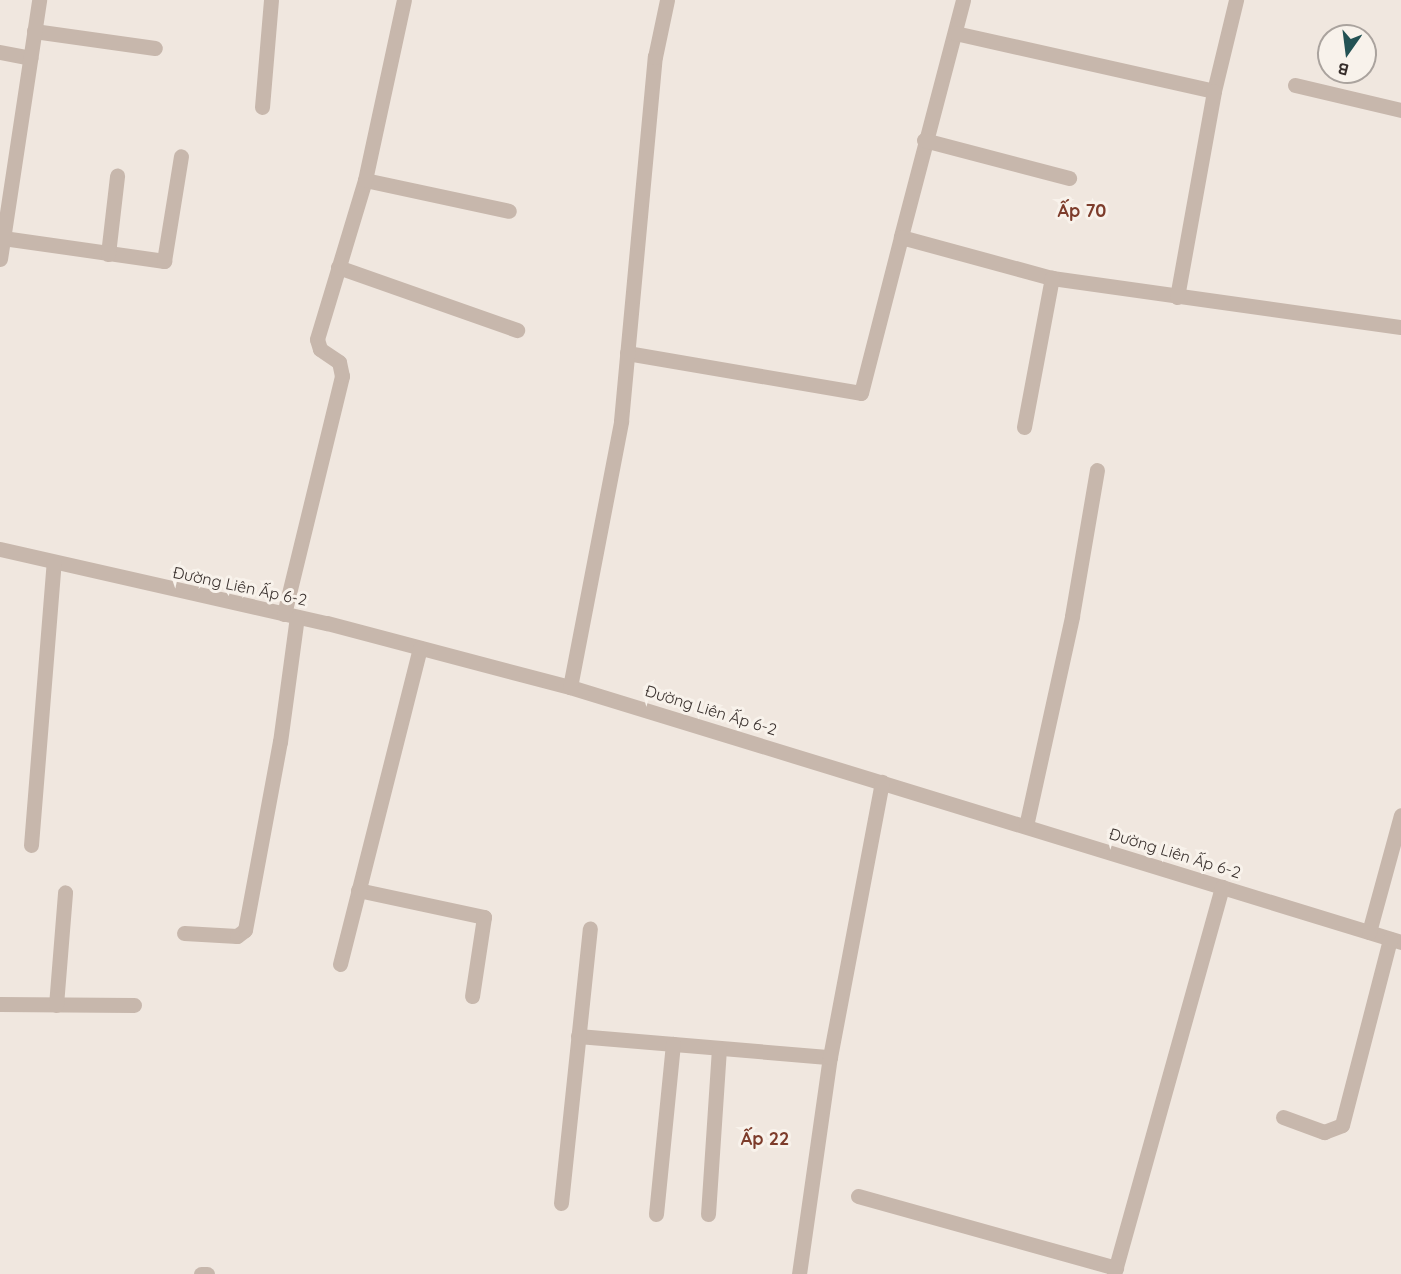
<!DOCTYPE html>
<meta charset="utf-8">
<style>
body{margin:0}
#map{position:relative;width:1401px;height:1274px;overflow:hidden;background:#f0e7df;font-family:Quicksand,sans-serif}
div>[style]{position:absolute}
.minor>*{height:15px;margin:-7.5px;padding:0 7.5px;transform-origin:7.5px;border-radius:7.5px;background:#c7b7ac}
span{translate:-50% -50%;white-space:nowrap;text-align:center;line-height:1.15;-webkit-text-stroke:6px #f8f2eb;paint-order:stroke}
.street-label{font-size:16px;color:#362d2a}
.neighbourhood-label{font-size:18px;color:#7d3c2b;font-weight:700}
.north{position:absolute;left:1317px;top:24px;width:60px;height:60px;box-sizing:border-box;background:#f8f2eb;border:2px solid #aaa39e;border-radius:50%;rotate:194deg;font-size:16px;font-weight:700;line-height:24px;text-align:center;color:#362d2a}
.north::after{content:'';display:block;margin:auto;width:21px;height:27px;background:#235254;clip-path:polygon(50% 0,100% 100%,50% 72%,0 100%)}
</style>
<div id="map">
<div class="minor">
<i style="left:963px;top:0;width:245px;rotate:104.7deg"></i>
<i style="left:901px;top:237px;width:156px;rotate:15.2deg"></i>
<i style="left:1052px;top:278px;width:352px;rotate:8deg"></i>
<i style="left:34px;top:31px;width:122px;rotate:8deg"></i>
<i style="left:955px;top:33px;width:265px;rotate:12.6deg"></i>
<i style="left:1214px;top:91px;width:94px;rotate:-76.4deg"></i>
<i style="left:0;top:52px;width:31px;rotate:11deg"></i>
<i style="left:1295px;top:85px;width:109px;rotate:13.3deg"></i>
<i style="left:262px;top:107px;width:107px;rotate:-85.2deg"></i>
<i style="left:924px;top:140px;width:150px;rotate:14.7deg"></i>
<i style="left:365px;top:180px;width:147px;rotate:12.1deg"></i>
<i style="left:3px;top:238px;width:163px;rotate:8.1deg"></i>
<i style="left:164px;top:261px;width:106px;rotate:-80.8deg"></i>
<i style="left:108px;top:254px;width:79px;rotate:-83.4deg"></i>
<i style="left:0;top:259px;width:262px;rotate:-81.4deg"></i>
<i style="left:338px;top:267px;width:190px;rotate:19.4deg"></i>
<i style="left:1177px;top:297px;width:209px;rotate:-79.8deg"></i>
<i style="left:627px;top:353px;width:237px;rotate:9.7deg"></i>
<i style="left:861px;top:393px;width:161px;rotate:-75.6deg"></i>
<i style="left:1024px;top:427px;width:152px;rotate:-79.4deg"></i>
<i style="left:0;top:549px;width:335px;rotate:12.8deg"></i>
<i style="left:327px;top:623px;width:251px;rotate:14.8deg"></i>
<i style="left:570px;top:687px;width:869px;rotate:17.06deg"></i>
<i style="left:284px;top:614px;width:245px;rotate:-76.3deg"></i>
<i style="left:342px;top:376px;width:14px;rotate:-102deg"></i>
<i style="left:339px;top:362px;width:23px;rotate:-146deg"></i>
<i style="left:320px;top:349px;width:10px;rotate:-107deg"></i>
<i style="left:317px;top:339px;width:166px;rotate:-73.2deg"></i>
<i style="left:365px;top:180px;width:184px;rotate:-77.8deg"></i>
<i style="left:570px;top:687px;width:271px;rotate:-79.1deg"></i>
<i style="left:621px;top:421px;width:366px;rotate:-84.7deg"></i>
<i style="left:655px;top:57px;width:58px;rotate:-78.1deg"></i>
<i style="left:1026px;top:826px;width:215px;rotate:-77.6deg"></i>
<i style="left:1072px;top:616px;width:148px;rotate:-80.3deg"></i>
<i style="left:31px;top:845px;width:284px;rotate:-85.4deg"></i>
<i style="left:358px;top:890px;width:129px;rotate:12.1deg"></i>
<i style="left:484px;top:917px;width:80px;rotate:98.6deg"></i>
<i style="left:1369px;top:932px;width:121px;rotate:-74.7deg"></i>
<i style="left:184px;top:933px;width:53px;rotate:3.2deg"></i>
<i style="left:237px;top:936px;width:10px;rotate:-37deg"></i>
<i style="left:245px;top:930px;width:191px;rotate:-79.5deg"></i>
<i style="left:280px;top:742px;width:126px;rotate:-82.3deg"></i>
<i style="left:340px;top:964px;width:326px;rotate:-75.8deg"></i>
<i style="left:0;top:1004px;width:134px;rotate:0.4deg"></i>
<i style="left:56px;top:1005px;width:113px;rotate:-85.4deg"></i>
<i style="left:578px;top:1036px;width:253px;rotate:4.8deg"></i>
<i style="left:1283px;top:1117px;width:44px;rotate:20.1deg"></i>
<i style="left:1324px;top:1132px;width:19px;rotate:-21deg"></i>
<i style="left:1342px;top:1125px;width:192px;rotate:-75.5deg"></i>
<i style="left:858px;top:1196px;width:268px;rotate:15.6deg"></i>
<i style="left:561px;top:1203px;width:276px;rotate:-84deg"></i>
<i style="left:656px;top:1214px;width:171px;rotate:-84.3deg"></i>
<i style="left:708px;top:1214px;width:166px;rotate:-86.2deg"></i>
<i style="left:201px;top:1274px;width:6px"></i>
<i style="left:799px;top:1274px;width:219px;rotate:-81.9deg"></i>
<i style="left:830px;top:1057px;width:280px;rotate:-79.3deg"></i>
<i style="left:1114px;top:1274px;width:402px;rotate:-74.4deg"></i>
</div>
<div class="street-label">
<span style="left:240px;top:586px;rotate:12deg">Đường Liên Ấp 6-2</span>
<span style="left:711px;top:710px;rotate:17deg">Đường Liên Ấp 6-2</span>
<span style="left:1175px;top:853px;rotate:17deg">Đường Liên Ấp 6-2</span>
</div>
<div class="neighbourhood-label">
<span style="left:1082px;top:211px">Ấp 70</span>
<span style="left:765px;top:1139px">Ấp 22</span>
</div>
<div class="north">B</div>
</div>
